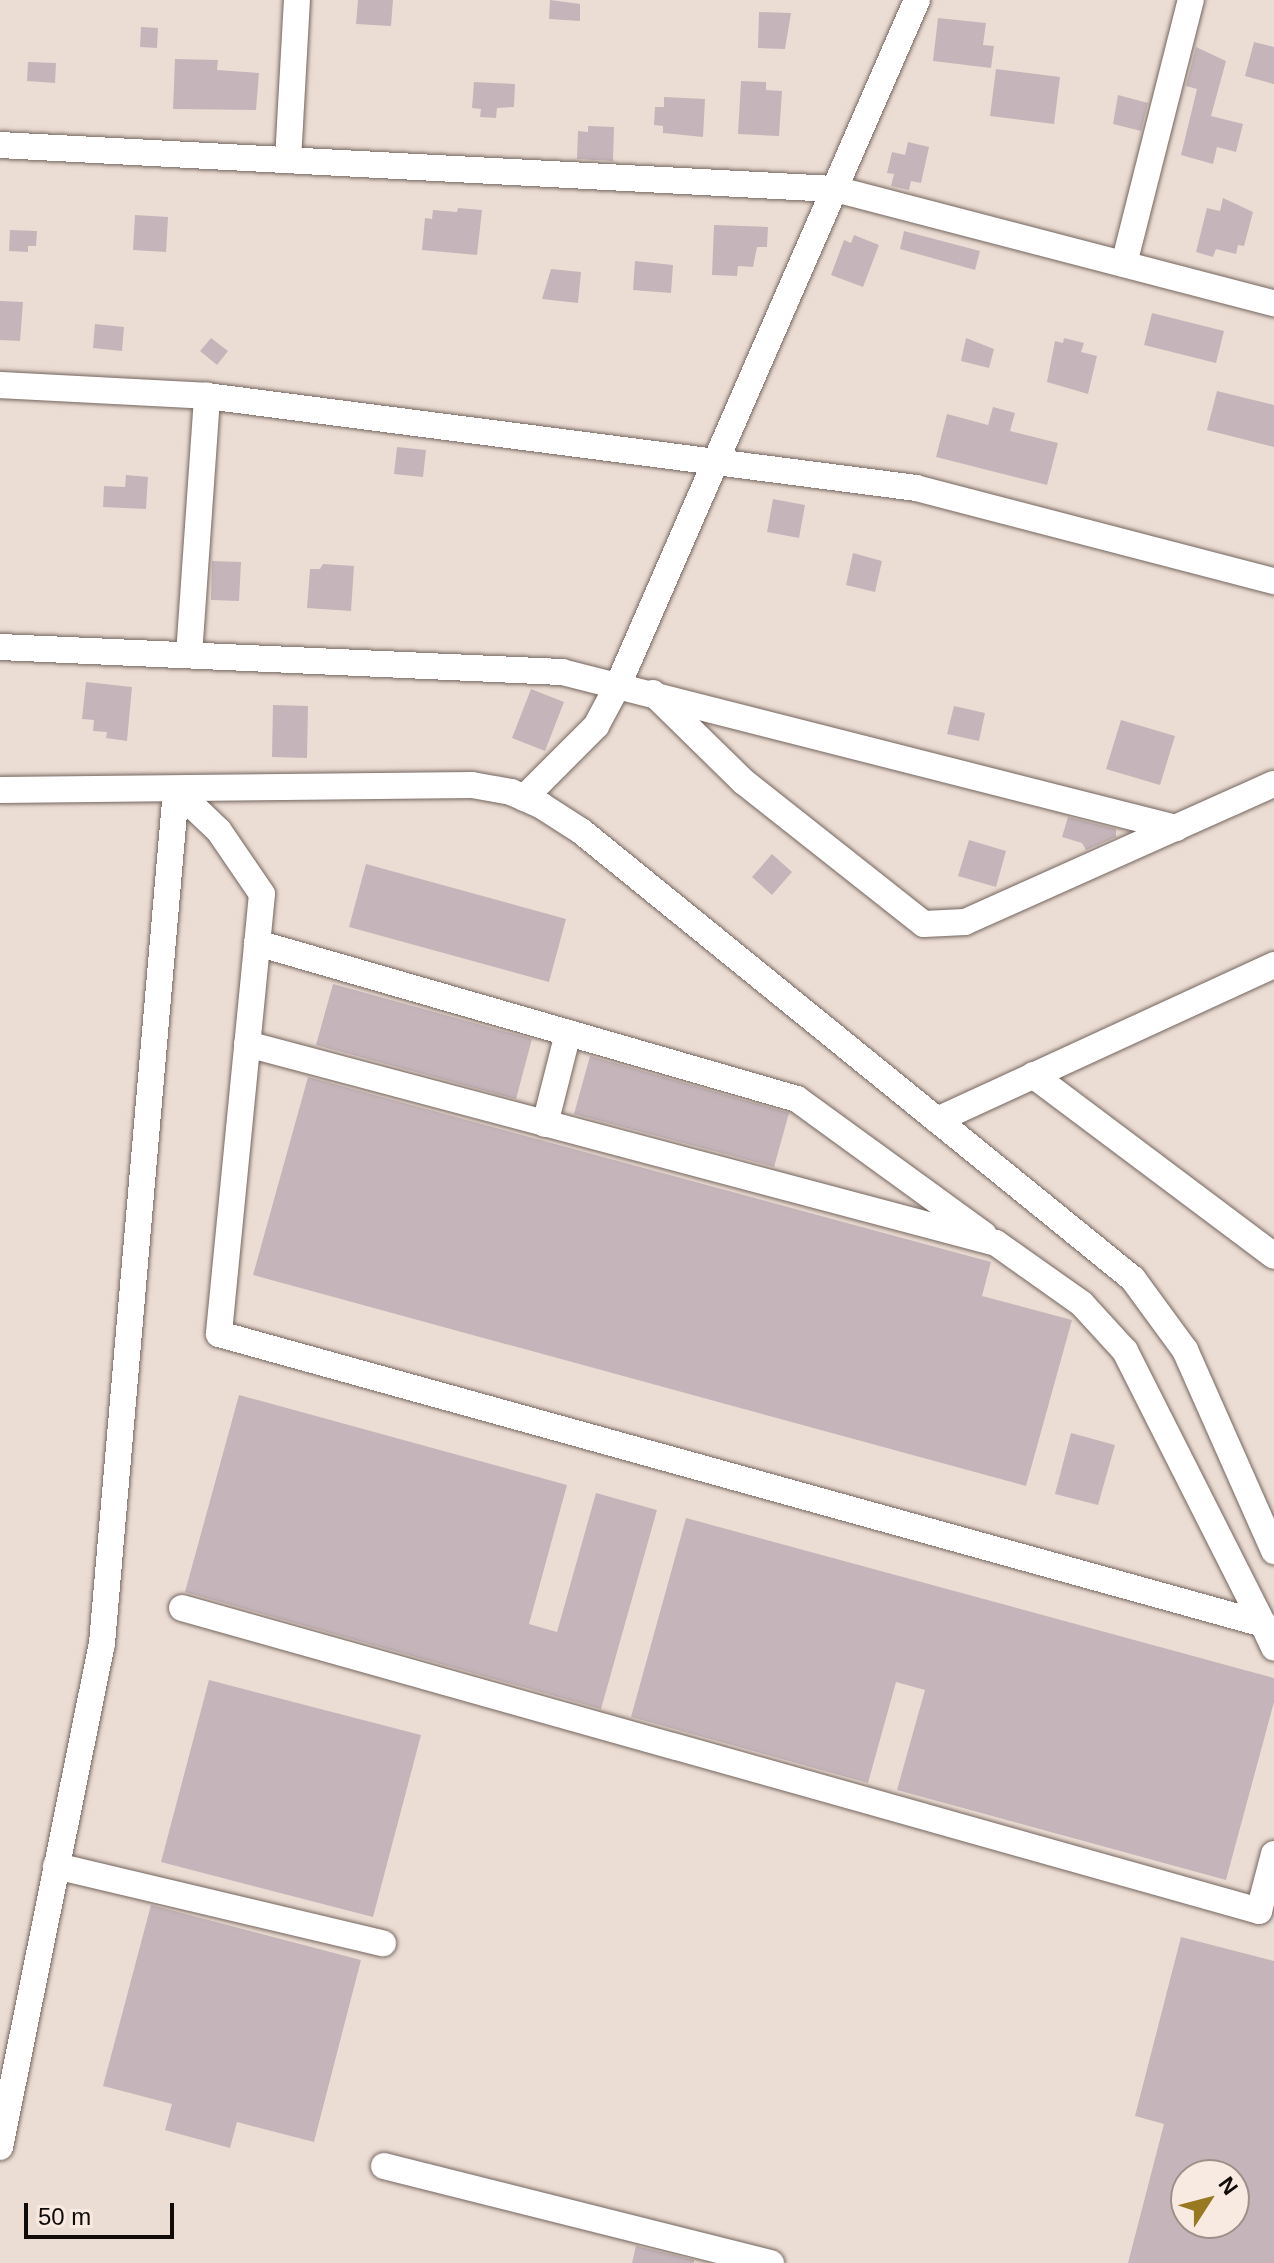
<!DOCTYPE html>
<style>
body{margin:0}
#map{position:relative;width:1274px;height:2263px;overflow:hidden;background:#ecddd4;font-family:Helvetica,sans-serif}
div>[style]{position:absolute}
.building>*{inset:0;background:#c5b5ba}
.roads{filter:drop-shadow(0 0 2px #74665f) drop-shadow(0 0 2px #74665f)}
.minor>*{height:26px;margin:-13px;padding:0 13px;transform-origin:13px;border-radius:13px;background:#fff}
span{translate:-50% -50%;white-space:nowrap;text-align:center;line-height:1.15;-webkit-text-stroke:6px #f9eae1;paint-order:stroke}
.north{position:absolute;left:1170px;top:2159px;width:80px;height:80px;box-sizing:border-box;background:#f9eae1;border:2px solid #9c918a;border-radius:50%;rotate:54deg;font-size:22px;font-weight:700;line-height:32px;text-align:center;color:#100b08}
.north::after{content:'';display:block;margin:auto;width:28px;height:36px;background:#987821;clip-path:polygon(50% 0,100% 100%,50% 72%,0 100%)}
.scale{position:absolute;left:24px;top:2203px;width:150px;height:36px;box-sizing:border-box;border:4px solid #100b08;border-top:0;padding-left:10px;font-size:24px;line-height:28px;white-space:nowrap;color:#100b08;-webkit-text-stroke:6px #f9eae1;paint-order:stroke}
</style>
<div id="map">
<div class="building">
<i style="clip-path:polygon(358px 0,393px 0,391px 26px,356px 24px)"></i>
<i style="clip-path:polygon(550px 0,580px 4px,580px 21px,549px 19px)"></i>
<i style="clip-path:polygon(759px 12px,791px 13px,785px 49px,758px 48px)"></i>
<i style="clip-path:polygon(938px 18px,986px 23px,983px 45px,994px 46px,991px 68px,933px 61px)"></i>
<i style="clip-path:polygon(141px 27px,158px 28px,157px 48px,140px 47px)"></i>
<i style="clip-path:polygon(1254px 42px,1274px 47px,1274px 84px,1245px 76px)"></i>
<i style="clip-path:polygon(1196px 47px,1226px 61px,1211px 116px,1243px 124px,1236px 152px,1217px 147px,1213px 164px,1181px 155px,1197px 89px,1186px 86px)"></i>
<i style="clip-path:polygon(175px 59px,218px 60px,217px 70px,259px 73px,256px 110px,173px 109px)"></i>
<i style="clip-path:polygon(28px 62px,56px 63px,55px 83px,27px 81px)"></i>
<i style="clip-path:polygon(996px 69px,1060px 77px,1054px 124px,990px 116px)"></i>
<i style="clip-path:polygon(741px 81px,766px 82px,766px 90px,782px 91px,779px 136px,738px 134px)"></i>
<i style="clip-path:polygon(474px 82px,515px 84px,514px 107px,497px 108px,496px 118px,480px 117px,481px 109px,472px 108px)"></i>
<i style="clip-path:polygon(1118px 95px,1148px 103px,1141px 131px,1113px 124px)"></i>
<i style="clip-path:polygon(664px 97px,705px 99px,703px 137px,663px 133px,663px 126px,654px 125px,655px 107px,664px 107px)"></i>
<i style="clip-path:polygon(588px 126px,614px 127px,613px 161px,577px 159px,578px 131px,588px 132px)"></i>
<i style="clip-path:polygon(908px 142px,929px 147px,921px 183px,911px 181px,909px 190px,891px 186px,894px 174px,887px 173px,892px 152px,905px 155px)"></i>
<i style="clip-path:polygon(1223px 198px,1253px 212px,1244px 246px,1238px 245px,1236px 254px,1216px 249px,1213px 257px,1196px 252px,1207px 208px,1220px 211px)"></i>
<i style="clip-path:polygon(458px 208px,482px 210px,477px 255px,422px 250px,425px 218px,432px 219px,433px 210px,457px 212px)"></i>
<i style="clip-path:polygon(135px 215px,168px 217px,166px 252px,133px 250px)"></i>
<i style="clip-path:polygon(714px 225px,768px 227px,767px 247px,757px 247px,753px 267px,738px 266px,737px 276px,712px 275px)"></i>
<i style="clip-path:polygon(10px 230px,37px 231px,36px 246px,28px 246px,28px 252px,9px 251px)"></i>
<i style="clip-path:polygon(904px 231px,980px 251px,975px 270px,900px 249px)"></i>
<i style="clip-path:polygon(854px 235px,879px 245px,863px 287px,831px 275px,844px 240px,851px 243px)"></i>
<i style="clip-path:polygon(635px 261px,673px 265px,671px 293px,633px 290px)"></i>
<i style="clip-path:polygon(551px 269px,581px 272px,578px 303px,542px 299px)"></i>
<i style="clip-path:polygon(0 301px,23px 302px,20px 341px,0 340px)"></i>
<i style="clip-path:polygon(1152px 313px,1224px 331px,1216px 363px,1144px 345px)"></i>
<i style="clip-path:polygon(95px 324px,124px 327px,122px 351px,93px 348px)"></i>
<i style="clip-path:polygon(211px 338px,228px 351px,217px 365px,200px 351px)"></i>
<i style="clip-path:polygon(966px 338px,994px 349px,989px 368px,961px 361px)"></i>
<i style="clip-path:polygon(1064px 338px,1084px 343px,1081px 352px,1097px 356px,1088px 394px,1047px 382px,1055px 341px,1063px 343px)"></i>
<i style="clip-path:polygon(1217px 391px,1274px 405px,1274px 447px,1207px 430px)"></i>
<i style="clip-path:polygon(993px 407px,1015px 413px,1010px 431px,1058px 443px,1047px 485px,936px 457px,947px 414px,988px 425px)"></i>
<i style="clip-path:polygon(397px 447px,426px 450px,423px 477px,394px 474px)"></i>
<i style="clip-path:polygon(126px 475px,148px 477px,146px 509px,103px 507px,104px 486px,125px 487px)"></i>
<i style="clip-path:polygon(773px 499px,805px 505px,799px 538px,767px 532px)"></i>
<i style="clip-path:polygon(853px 553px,882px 561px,875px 592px,846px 585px)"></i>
<i style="clip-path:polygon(212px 561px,241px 562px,239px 601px,211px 600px)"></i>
<i style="clip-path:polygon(323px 564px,354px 566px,351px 611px,307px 608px,310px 569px,320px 569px)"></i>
<i style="clip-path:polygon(86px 682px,132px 687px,127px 741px,106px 738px,107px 732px,93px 731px,94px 720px,82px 719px)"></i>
<i style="clip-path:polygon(531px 689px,564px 702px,545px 751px,512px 738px)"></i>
<i style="clip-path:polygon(273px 705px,308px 706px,307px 758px,272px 757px)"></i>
<i style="clip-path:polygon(954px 706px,985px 713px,979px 741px,947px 734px)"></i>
<i style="clip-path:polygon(1121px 720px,1175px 736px,1160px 785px,1106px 769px)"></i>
<i style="clip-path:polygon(1068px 817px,1116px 829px,1116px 837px,1086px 850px,1082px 843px,1062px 837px)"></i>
<i style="clip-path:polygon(969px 840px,1006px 851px,996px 887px,958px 876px)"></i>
<i style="clip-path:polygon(772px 854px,792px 872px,772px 895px,752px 877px)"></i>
<i style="clip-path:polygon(366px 864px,566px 919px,549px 982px,349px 927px)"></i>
<i style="clip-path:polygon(333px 984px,532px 1039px,516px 1099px,316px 1045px)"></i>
<i style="clip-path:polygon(590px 1056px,789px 1113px,774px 1167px,574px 1114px)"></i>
<i style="clip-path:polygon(308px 1077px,991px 1262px,982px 1296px,1072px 1320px,1026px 1486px,253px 1275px)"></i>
<i style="clip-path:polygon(239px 1395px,567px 1485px,529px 1624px,557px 1632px,596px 1493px,657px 1510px,601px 1709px,185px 1592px)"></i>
<i style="clip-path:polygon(1071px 1433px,1115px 1445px,1098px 1505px,1055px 1494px)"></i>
<i style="clip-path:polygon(686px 1518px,1274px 1678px,1274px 1702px,1226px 1880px,897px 1790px,925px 1690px,896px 1682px,868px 1783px,631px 1717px)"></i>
<i style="clip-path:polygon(209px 1680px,421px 1735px,373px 1917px,161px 1862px)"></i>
<i style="clip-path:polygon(151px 1905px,361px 1960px,314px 2142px,237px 2122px,230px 2148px,165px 2130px,172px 2104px,103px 2086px)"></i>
<i style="clip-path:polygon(evenodd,1181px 1937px,1274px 1961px,1274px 2263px,1128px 2263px,1164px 2124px,1135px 2116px,1181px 1937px,1186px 2175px,1234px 2175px,1234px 2223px,1186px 2223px,1186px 2175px)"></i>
<i style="clip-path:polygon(636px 2246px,694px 2260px,694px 2263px,632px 2263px)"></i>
</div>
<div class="roads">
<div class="minor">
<i style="left:0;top:145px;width:836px;rotate:3.02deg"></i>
<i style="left:835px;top:189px;width:454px;rotate:14.6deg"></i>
<i style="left:288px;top:160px;width:160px;rotate:-86.8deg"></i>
<i style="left:1124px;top:264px;width:272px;rotate:-75.8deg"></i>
<i style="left:0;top:385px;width:207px;rotate:3deg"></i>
<i style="left:207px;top:396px;width:715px;rotate:7.39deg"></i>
<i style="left:916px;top:488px;width:370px;rotate:14.6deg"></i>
<i style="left:0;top:647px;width:563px;rotate:2.55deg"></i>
<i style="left:562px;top:672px;width:634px;rotate:14.26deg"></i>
<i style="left:189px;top:655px;width:260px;rotate:-86deg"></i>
<i style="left:653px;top:693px;width:127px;rotate:44.4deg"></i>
<i style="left:744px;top:782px;width:229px;rotate:38.3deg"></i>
<i style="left:924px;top:924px;width:41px;rotate:-2.8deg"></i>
<i style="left:965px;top:922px;width:338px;rotate:-24.1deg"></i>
<i style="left:0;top:790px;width:472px;rotate:-0.6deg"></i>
<i style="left:472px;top:785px;width:40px;rotate:10deg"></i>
<i style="left:511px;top:792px;width:34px;rotate:24deg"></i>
<i style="left:542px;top:806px;width:46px;rotate:32.7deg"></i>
<i style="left:581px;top:831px;width:711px;rotate:39.06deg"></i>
<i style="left:1133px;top:1279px;width:88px;rotate:53.8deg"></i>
<i style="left:1185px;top:1350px;width:220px;rotate:66.1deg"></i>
<i style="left:176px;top:790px;width:59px;rotate:43.6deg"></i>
<i style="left:219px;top:831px;width:76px;rotate:55.7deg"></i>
<i style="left:262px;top:894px;width:442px;rotate:95.6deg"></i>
<i style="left:219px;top:1334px;width:1084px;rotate:15.52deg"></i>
<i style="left:1263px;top:1624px;width:26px;rotate:65deg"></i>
<i style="left:524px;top:798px;width:102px;rotate:-45deg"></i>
<i style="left:596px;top:726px;width:49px;rotate:-61.9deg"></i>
<i style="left:619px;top:683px;width:745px;rotate:-66.43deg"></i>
<i style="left:257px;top:943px;width:562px;rotate:16.11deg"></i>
<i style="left:797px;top:1099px;width:231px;rotate:36deg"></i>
<i style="left:247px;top:1044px;width:775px;rotate:14.88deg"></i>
<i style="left:996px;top:1243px;width:105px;rotate:35.3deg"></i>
<i style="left:1082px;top:1304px;width:64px;rotate:47.5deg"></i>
<i style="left:1125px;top:1351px;width:306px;rotate:63.2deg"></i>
<i style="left:1033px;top:1075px;width:301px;rotate:36.9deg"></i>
<i style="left:937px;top:1120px;width:371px;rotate:-24.7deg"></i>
<i style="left:545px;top:1124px;width:94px;rotate:-75.8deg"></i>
<i style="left:182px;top:1608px;width:1119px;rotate:15.71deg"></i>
<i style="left:1259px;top:1911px;width:59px;rotate:-75.3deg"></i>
<i style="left:56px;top:1866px;width:336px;rotate:13.3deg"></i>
<i style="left:0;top:2147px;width:514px;rotate:-78.56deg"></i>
<i style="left:102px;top:1643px;width:856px;rotate:-85.04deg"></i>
<i style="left:384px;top:2166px;width:399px;rotate:14.1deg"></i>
</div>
</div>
<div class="north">N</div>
<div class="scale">50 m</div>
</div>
